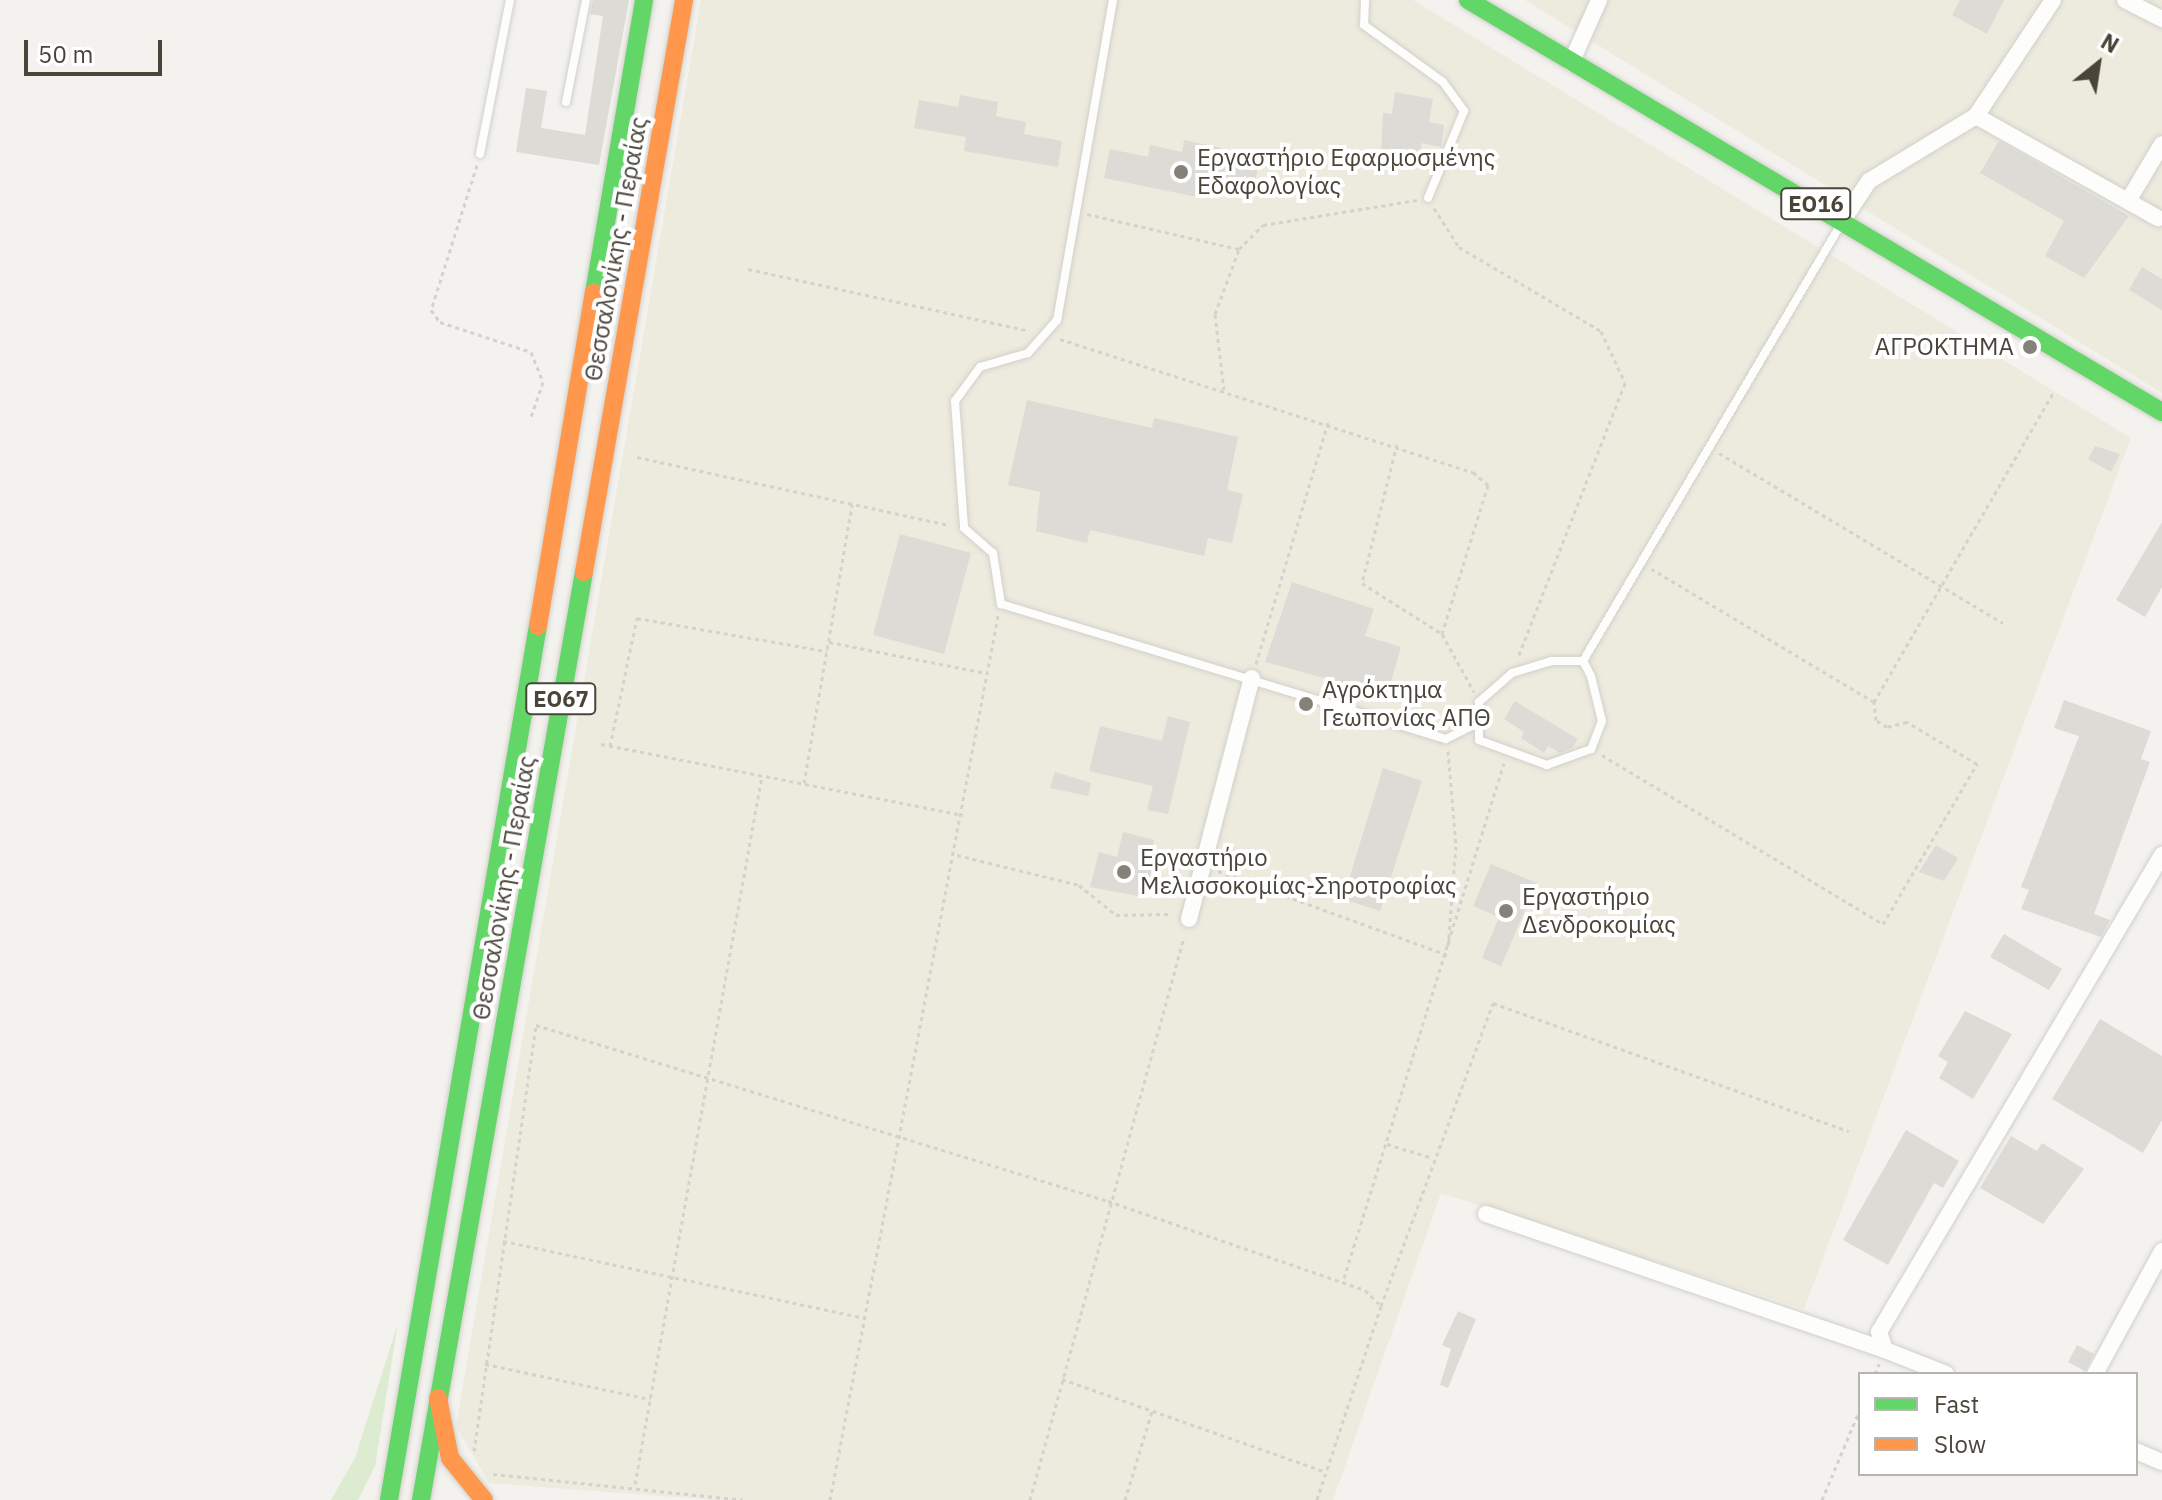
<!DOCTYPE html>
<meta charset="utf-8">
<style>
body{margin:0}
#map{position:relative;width:2162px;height:1500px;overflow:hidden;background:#f3f2ee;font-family:"IBM Plex Sans",sans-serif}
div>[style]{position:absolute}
.education>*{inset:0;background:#edebde}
.green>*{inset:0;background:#ddecd0}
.building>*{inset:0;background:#dcdbd6}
.path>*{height:3px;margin-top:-1.5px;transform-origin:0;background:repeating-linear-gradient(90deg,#d3d2cc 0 4px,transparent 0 8px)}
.roads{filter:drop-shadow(0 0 2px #d1d0cb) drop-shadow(0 0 2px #d1d0cb)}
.lane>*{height:8px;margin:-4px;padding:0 4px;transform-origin:4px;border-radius:4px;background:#fdfdfc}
.street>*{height:16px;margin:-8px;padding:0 8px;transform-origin:8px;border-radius:8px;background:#fdfdfc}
.fast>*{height:18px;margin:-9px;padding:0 9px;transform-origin:9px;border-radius:9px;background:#63d668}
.slow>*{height:18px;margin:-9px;padding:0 9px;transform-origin:9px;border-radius:9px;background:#ff974d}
.dots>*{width:22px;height:22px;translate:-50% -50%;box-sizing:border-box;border:4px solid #fff;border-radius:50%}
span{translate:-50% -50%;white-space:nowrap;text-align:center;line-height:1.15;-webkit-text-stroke:8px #fff;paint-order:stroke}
.shield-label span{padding:2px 6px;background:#fff;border:2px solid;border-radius:6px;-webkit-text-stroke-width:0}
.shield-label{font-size:22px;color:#494539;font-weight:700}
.poi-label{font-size:24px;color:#494539}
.left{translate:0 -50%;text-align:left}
.right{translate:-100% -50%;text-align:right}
.street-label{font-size:24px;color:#494539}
.legend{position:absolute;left:1858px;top:1372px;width:280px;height:104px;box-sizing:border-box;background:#fff;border:2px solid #b6b5b0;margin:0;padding:10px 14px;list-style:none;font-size:24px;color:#494539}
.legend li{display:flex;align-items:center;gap:16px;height:40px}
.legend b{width:40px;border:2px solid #b6b5b0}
.north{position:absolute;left:2058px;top:24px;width:80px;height:80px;-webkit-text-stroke:6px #fff;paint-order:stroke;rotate:30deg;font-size:22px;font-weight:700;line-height:32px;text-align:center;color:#494539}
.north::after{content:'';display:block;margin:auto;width:28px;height:36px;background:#494539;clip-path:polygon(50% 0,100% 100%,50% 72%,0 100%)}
.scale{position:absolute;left:24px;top:40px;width:138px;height:36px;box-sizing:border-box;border:4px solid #494539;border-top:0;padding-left:10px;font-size:24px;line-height:28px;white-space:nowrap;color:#494539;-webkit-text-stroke:6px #fff;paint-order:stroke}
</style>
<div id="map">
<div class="education">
<i style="clip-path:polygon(701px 0,1413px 0,2131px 438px,1804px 1309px,1441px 1193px,1333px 1500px,715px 1500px,489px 1483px,456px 1426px)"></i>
<i style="clip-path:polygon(1525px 0,2162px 0,2162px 393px)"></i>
</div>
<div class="green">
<i style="clip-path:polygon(398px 1323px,375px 1466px,358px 1500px,331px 1500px,355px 1458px)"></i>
</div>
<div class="building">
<i style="clip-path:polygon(593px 0,629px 0,599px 165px,516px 152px,526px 88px,547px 91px,541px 128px,585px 135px,603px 16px,590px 14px)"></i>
<i style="clip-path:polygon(1960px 0,2004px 0,1987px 34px,1952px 15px)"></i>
<i style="clip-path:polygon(1395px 92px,1433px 99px,1429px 122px,1444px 125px,1441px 147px,1422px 143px,1419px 160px,1381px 154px,1383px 113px,1392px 114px)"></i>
<i style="clip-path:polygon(960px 95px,998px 102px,996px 116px,1026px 122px,1024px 134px,1062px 141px,1058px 167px,964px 151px,966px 137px,914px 128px,919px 100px,958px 107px)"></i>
<i style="clip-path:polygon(1184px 140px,1221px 148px,1218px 159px,1258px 167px,1253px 194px,1205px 184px,1202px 198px,1104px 178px,1110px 149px,1148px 157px,1150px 145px,1182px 152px)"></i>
<i style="clip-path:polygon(1999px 141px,2129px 216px,2084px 278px,2045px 256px,2064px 221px,1980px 173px)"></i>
<i style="clip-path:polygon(2142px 267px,2162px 279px,2162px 310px,2129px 290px)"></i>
<i style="clip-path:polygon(1027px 400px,1152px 428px,1154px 418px,1238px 437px,1227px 490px,1243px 494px,1232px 543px,1208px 538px,1204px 556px,1090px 530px,1087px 543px,1036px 531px,1040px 492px,1008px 485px)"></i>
<i style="clip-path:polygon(2095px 446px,2120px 454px,2111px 472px,2088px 459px)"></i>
<i style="clip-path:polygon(2162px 522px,2162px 587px,2145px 617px,2116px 600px)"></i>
<i style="clip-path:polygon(900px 534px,971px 553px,944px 654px,873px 635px)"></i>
<i style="clip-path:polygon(1292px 582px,1374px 609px,1365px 636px,1401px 647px,1387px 695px,1265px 662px)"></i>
<i style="clip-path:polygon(2064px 700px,2151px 731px,2141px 759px,2150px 762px,2094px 914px,2110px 920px,2101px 937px,2021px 909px,2029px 890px,2021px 887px,2079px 736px,2054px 728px)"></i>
<i style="clip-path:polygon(1515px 701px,1578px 739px,1572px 748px,1560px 753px,1548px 746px,1544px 753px,1521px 738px,1524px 732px,1504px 719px)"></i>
<i style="clip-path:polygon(1168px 716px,1190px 722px,1168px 814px,1147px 810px,1153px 786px,1089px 771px,1100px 726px,1162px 741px)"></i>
<i style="clip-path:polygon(1383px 768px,1422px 781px,1380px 911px,1343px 899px)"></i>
<i style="clip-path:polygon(1055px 772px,1091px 783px,1088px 796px,1050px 788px)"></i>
<i style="clip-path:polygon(1123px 832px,1154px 840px,1151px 854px,1159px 856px,1148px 898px,1090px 887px,1099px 852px,1117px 857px)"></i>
<i style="clip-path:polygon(1936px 845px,1958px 858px,1944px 881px,1919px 872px)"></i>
<i style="clip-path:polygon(1491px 864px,1537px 883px,1501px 966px,1482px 958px,1499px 917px,1473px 906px)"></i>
<i style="clip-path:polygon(2004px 934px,2062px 969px,2049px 990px,1990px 957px)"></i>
<i style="clip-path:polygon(1965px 1011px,2012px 1034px,1973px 1099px,1939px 1078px,1948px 1062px,1938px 1056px)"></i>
<i style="clip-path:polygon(2100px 1019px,2162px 1056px,2162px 1120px,2143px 1153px,2052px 1099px)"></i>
<i style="clip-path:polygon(1906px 1130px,1959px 1161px,1943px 1188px,1934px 1183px,1888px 1265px,1843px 1240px)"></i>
<i style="clip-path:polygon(2011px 1136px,2037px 1151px,2042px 1143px,2084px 1169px,2043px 1224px,1980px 1188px)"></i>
<i style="clip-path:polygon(1458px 1311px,1476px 1319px,1448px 1388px,1440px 1385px,1451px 1349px,1442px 1345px)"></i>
<i style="clip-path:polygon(2077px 1345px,2094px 1354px,2085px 1371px,2068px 1362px)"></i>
</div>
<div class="path">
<i style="left:477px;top:165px;width:152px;rotate:107.6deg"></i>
<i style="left:431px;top:310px;width:15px;rotate:53deg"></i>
<i style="left:440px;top:322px;width:96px;rotate:18.2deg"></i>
<i style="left:531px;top:352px;width:32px;rotate:68deg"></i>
<i style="left:543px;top:382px;width:40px;rotate:108.9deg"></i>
<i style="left:1434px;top:208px;width:46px;rotate:57.3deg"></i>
<i style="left:1459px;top:247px;width:165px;rotate:30.6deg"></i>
<i style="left:1601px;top:331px;width:57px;rotate:65.2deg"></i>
<i style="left:1625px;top:383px;width:295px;rotate:111.3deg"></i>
<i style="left:1087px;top:214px;width:156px;rotate:13deg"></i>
<i style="left:748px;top:269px;width:288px;rotate:12.4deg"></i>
<i style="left:1060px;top:339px;width:434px;rotate:17.9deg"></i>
<i style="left:1473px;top:472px;width:20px;rotate:41deg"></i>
<i style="left:1488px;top:485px;width:156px;rotate:107.2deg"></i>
<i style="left:1442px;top:634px;width:66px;rotate:61.1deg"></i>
<i style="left:1224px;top:390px;width:77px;rotate:-96.8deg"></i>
<i style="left:1215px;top:314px;width:69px;rotate:-69.7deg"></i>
<i style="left:1239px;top:249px;width:34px;rotate:-45deg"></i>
<i style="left:1263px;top:225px;width:156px;rotate:-9.2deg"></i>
<i style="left:1397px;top:444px;width:143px;rotate:104.1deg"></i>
<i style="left:1362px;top:583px;width:95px;rotate:32.5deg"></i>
<i style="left:1719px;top:453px;width:331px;rotate:30.9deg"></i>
<i style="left:637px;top:457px;width:319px;rotate:12.3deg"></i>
<i style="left:829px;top:642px;width:160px;rotate:11.2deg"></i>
<i style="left:1256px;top:664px;width:252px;rotate:-73.4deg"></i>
<i style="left:1874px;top:702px;width:358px;rotate:-59.9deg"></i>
<i style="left:601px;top:744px;width:369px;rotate:11.1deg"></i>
<i style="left:610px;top:746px;width:131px;rotate:-78.1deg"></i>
<i style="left:637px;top:618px;width:193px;rotate:9.9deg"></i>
<i style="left:1448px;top:751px;width:95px;rotate:85.2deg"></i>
<i style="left:1456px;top:846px;width:101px;rotate:94.5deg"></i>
<i style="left:1602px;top:755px;width:328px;rotate:31deg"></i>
<i style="left:1883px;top:924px;width:186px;rotate:-59.6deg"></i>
<i style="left:1977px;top:764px;width:82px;rotate:-149deg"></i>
<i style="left:1907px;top:722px;width:21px;rotate:166deg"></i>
<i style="left:1887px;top:727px;width:13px;rotate:-148deg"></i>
<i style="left:1876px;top:720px;width:18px;rotate:-96deg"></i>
<i style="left:1874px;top:702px;width:259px;rotate:-149.1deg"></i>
<i style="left:804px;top:783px;width:283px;rotate:-80.2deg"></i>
<i style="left:957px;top:855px;width:126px;rotate:13.8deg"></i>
<i style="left:1079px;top:885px;width:48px;rotate:39deg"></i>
<i style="left:1116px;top:915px;width:56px;rotate:-1deg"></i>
<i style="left:1218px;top:871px;width:245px;rotate:20.1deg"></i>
<i style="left:1387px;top:1144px;width:48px;rotate:16.9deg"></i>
<i style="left:503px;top:1241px;width:370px;rotate:12deg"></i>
<i style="left:1344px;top:1278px;width:539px;rotate:-72.74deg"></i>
<i style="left:1381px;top:1306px;width:323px;rotate:-69.7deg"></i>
<i style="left:1493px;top:1003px;width:378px;rotate:19.8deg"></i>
<i style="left:485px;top:1364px;width:169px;rotate:12deg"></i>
<i style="left:1875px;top:1374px;width:11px;rotate:-68deg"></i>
<i style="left:1062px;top:1379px;width:280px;rotate:19.4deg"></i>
<i style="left:474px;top:1451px;width:430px;rotate:-81.7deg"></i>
<i style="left:536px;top:1025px;width:598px;rotate:17.1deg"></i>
<i style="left:1108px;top:1201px;width:272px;rotate:19.1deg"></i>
<i style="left:1365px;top:1290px;width:23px;rotate:45deg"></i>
<i style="left:1381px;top:1306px;width:204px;rotate:108.3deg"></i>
<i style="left:493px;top:1474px;width:251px;rotate:5.9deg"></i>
<i style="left:635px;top:1484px;width:720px;rotate:-79.84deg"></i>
<i style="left:830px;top:1500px;width:900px;rotate:-79.24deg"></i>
<i style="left:1030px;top:1500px;width:584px;rotate:-74.7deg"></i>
<i style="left:1125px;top:1500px;width:93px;rotate:-73.1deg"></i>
<i style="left:1822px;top:1500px;width:99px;rotate:-67.3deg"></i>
</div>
<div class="roads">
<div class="lane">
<i style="left:1113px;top:0;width:325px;rotate:99.9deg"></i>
<i style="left:1057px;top:320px;width:44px;rotate:131.3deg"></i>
<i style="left:1028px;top:353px;width:50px;rotate:163.7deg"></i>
<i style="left:980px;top:367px;width:42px;rotate:126.3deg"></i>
<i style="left:955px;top:401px;width:127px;rotate:85.9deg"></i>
<i style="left:964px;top:528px;width:38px;rotate:41deg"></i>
<i style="left:993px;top:553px;width:52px;rotate:81.1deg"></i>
<i style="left:1001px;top:604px;width:465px;rotate:16.9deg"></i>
<i style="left:1446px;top:739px;width:34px;rotate:-27deg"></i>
<i style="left:1365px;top:0;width:25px;rotate:92deg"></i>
<i style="left:1364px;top:25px;width:97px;rotate:35.8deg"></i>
<i style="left:1443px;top:82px;width:36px;rotate:54deg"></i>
<i style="left:1464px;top:111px;width:94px;rotate:112.5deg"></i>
<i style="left:566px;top:102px;width:104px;rotate:-78.9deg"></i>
<i style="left:480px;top:154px;width:157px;rotate:-79deg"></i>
<i style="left:1552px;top:661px;width:31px"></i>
<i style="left:1583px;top:661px;width:17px;rotate:62deg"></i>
<i style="left:1591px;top:676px;width:46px;rotate:76.3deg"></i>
<i style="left:1602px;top:721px;width:30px;rotate:111deg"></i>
<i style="left:1591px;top:749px;width:47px;rotate:160deg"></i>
<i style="left:1547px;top:765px;width:72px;rotate:-159.8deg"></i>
<i style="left:1479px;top:740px;width:38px;rotate:-90deg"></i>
<i style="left:1479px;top:702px;width:44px;rotate:-41.3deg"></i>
<i style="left:1512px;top:673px;width:42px;rotate:-16.7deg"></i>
<i style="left:1583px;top:661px;width:507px;rotate:-59.44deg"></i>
</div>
<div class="street">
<i style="left:2125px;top:0;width:42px;rotate:27.2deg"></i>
<i style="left:1571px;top:63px;width:69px;rotate:-66deg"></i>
<i style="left:1976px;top:116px;width:209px;rotate:29.3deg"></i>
<i style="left:2128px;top:201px;width:66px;rotate:-59.2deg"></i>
<i style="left:1843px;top:220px;width:47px;rotate:-56.3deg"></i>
<i style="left:1869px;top:181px;width:125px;rotate:-31.3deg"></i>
<i style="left:1976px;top:116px;width:139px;rotate:-56.4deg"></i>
<i style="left:1189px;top:919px;width:249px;rotate:-75.4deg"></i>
<i style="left:1486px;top:1214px;width:422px;rotate:18.8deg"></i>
<i style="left:1946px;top:1374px;width:66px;rotate:-158.5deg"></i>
<i style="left:1885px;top:1350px;width:19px;rotate:-108deg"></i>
<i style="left:1879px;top:1332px;width:555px;rotate:-59.32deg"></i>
<i style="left:2095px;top:1374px;width:140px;rotate:-61.4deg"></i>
<i style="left:2136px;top:1451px;width:28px;rotate:23deg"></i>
</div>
<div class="fast">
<i style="left:1468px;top:0;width:807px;rotate:30.7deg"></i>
<i style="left:594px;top:293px;width:297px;rotate:-80.3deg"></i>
<i style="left:389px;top:1500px;width:887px;rotate:-80.33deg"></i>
<i style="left:421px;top:1500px;width:942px;rotate:-80.04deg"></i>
</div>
<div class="slow">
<i style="left:584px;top:572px;width:581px;rotate:-80.08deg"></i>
<i style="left:538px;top:626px;width:338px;rotate:-80.5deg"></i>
<i style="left:438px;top:1398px;width:61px;rotate:78.7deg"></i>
<i style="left:450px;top:1458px;width:54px;rotate:51deg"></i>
</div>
</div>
<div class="dots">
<i style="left:1181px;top:172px;background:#848278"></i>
<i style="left:2030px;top:347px;background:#848278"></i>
<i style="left:1306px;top:704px;background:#848278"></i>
<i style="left:1124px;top:872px;background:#848278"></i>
<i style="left:1506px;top:911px;background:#848278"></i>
</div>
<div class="shield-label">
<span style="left:1816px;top:204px">ΕΟ16</span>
<span style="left:561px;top:699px">ΕΟ67</span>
</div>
<div class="poi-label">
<span class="left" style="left:1197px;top:172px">Εργαστήριο Εφαρμοσμένης<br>Εδαφολογίας</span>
<span class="right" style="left:2014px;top:347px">ΑΓΡΟΚΤΗΜΑ</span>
<span class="left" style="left:1322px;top:704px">Αγρόκτημα<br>Γεωπονίας ΑΠΘ</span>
<span class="left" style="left:1140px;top:872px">Εργαστήριο<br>Μελισσοκομίας-Σηροτροφίας</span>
<span class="left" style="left:1522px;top:911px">Εργαστήριο<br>Δενδροκομίας</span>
</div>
<div class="street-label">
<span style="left:616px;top:249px;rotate:-80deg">Θεσσαλονίκης - Περαίας</span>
<span style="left:504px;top:888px;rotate:-80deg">Θεσσαλονίκης - Περαίας</span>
</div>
<ul class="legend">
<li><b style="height:10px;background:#63d668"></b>Fast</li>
<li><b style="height:10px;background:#ff974d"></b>Slow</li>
</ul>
<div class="north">N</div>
<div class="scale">50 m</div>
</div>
